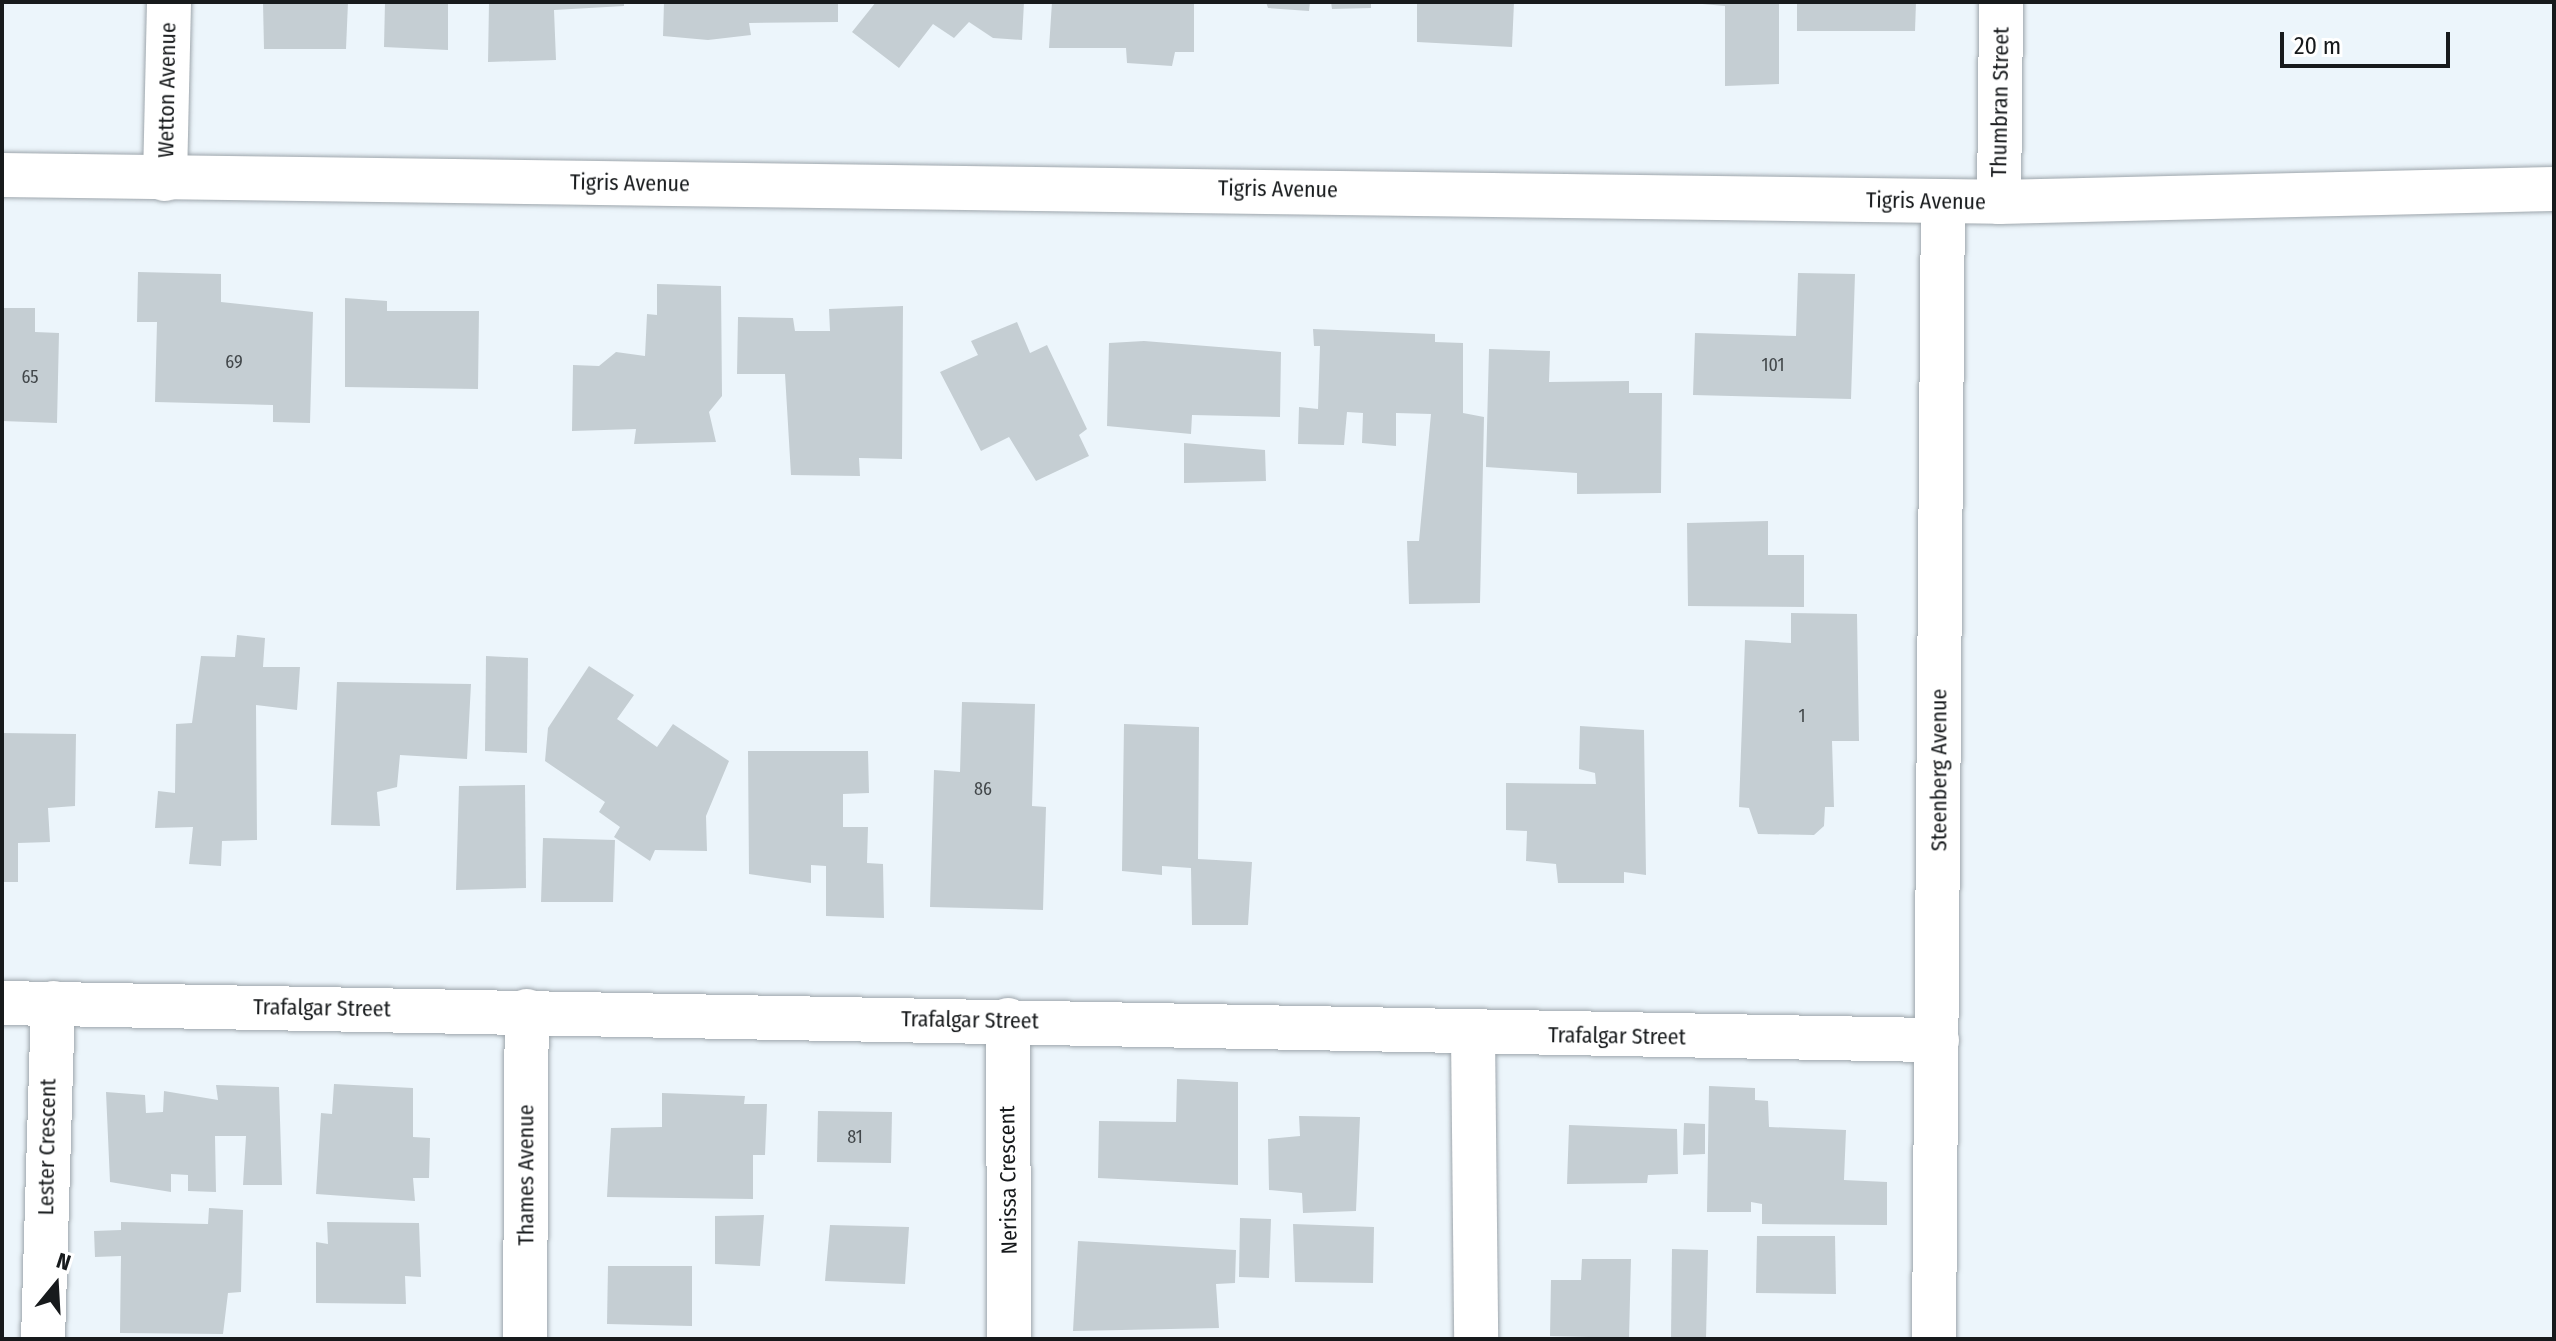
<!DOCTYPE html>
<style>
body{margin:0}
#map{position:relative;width:2556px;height:1341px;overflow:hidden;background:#ecf5fb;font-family:"Fira Sans Condensed",sans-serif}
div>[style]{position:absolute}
.building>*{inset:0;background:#c5ced3}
.roads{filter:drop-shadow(0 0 2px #9ea6ac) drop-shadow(0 0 2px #9ea6ac)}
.minor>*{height:44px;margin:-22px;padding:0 22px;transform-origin:22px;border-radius:22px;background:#fff}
span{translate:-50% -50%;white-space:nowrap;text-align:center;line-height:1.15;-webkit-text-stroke:6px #fff;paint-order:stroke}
.number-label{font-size:18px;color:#42474a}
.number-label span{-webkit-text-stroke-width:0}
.street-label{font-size:22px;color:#171a1c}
.frame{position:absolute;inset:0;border:4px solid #171a1c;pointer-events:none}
.north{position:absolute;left:16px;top:1245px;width:80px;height:80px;-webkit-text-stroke:6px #fff;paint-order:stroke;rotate:18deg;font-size:22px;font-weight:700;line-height:32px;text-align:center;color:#171a1c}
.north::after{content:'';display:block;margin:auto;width:28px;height:36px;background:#171a1c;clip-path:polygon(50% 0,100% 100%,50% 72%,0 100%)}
.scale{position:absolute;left:2280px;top:32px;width:170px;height:36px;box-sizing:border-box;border:4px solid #171a1c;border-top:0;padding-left:10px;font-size:24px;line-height:28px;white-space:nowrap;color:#171a1c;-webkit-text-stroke:6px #fff;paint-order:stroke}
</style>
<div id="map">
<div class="building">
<i style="clip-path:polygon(263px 2px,348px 2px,346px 49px,264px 49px)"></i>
<i style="clip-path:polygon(385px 2px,448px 2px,448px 50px,384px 47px)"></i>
<i style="clip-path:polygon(489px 2px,624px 2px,624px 6px,554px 10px,556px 60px,488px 62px)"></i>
<i style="clip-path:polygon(664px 2px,838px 2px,838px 22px,749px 23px,751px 35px,708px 40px,663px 36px)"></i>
<i style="clip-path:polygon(876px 2px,1024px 2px,1022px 40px,993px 38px,969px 22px,954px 38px,933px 24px,899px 68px,852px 32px)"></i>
<i style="clip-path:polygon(1052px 2px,1194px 2px,1194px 52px,1175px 52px,1172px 66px,1127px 63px,1126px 48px,1049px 48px)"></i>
<i style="clip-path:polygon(1266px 2px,1310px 2px,1309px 11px,1268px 8px)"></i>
<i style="clip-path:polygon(1331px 2px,1371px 2px,1371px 8px,1332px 9px)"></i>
<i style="clip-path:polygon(1417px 2px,1514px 2px,1512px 47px,1417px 42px)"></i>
<i style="clip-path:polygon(1680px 2px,1779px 2px,1779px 84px,1725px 86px,1725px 6px)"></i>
<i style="clip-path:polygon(1797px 2px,1916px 2px,1915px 31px,1797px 31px)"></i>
<i style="clip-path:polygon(138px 272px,221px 274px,221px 302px,313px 312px,310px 423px,273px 422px,273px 405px,155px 402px,157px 322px,137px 322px)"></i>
<i style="clip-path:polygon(1798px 273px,1855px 274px,1851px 399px,1693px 395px,1695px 333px,1796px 336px)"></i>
<i style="clip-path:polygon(657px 284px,721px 286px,722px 396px,709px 412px,716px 442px,634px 444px,636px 429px,572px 431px,573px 365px,599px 366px,616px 352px,645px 356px,647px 314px,657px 315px)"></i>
<i style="clip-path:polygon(345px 298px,387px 301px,387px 311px,479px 311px,478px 389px,345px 387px)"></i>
<i style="clip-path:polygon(903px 306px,902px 459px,859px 458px,860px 476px,791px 475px,785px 374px,737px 374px,738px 317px,793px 318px,795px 331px,830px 331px,829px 309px)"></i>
<i style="clip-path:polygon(2px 308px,35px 308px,35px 332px,59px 333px,57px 423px,2px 421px)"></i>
<i style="clip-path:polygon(1017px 322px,1030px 353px,1047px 345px,1087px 429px,1079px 435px,1089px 456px,1036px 481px,1009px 437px,981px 451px,940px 372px,978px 355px,971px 341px)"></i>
<i style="clip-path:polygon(1313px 329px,1435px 334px,1435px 342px,1463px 343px,1463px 413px,1484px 417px,1480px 603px,1409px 604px,1407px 541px,1419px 541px,1431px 414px,1396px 413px,1396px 446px,1362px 443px,1363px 413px,1347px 412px,1344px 445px,1298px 444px,1299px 407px,1318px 409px,1320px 346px,1314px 346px)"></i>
<i style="clip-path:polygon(1144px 341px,1281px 352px,1280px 417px,1192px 415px,1191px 434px,1107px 426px,1109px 343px)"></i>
<i style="clip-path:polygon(1489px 349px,1550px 351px,1549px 382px,1629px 381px,1629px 393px,1662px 393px,1661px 493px,1577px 494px,1577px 473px,1486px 467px)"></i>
<i style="clip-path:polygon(1184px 443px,1265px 450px,1266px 481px,1184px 483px)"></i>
<i style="clip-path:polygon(1768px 521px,1768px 555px,1804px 555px,1804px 607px,1688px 606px,1687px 523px)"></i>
<i style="clip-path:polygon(1791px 613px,1857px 614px,1859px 741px,1832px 741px,1834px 807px,1825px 807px,1824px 826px,1814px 835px,1758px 834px,1749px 808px,1739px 807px,1745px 640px,1791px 643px)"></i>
<i style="clip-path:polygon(237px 635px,265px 638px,263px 667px,300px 667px,297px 710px,256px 705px,257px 840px,222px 841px,221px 866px,189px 864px,193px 827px,155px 828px,158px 791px,175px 793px,176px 724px,192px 723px,201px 656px,235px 657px)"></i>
<i style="clip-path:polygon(486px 656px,528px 658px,527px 753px,485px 751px)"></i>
<i style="clip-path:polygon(589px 666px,634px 695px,617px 719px,657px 747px,673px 724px,729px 761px,706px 816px,707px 851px,655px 850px,650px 861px,614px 837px,620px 827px,599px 812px,605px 802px,545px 761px,548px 728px)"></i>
<i style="clip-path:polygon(337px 682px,471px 684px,467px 759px,400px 755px,397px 787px,377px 792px,380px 826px,331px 825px)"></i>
<i style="clip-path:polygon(962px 702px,1035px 704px,1032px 806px,1046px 807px,1043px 910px,930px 907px,934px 770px,960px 772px)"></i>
<i style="clip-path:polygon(1124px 724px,1199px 727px,1198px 859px,1252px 862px,1248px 925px,1192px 925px,1191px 868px,1162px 866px,1162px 875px,1122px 871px)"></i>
<i style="clip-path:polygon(1580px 726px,1644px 730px,1646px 875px,1624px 872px,1624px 883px,1558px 883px,1556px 864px,1526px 861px,1527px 831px,1506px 830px,1506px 783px,1596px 784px,1595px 773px,1579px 769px)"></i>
<i style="clip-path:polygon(2px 733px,76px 734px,75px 806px,48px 808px,50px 842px,18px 843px,18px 882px,2px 882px)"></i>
<i style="clip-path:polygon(748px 751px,868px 751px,869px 793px,843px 794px,843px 827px,868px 827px,867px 863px,883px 864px,884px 918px,826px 916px,826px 866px,811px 865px,811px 883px,749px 874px)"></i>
<i style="clip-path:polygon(525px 785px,526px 888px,456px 890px,459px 786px)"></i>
<i style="clip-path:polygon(543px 838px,615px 840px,613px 902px,541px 902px)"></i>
<i style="clip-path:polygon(1177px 1079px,1238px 1082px,1238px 1185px,1098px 1178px,1099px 1121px,1176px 1122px)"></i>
<i style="clip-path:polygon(334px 1084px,413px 1088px,413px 1137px,430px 1138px,429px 1178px,413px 1178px,415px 1201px,316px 1194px,321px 1113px,332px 1114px)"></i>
<i style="clip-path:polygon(216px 1085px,279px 1087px,282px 1185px,243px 1185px,246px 1136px,215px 1136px,216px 1192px,188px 1191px,188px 1175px,171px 1174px,171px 1192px,110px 1182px,106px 1092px,145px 1095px,146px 1113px,163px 1112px,164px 1091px,218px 1100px)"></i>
<i style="clip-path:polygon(1709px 1086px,1755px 1088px,1755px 1100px,1768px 1101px,1769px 1127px,1846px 1130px,1844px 1180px,1887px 1182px,1887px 1225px,1762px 1224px,1762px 1204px,1751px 1202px,1751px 1212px,1707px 1212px)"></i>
<i style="clip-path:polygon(662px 1093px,745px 1096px,744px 1104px,767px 1104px,765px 1155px,753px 1155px,753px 1199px,607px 1197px,611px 1128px,662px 1127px)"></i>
<i style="clip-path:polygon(818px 1111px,892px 1112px,891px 1163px,817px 1162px)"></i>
<i style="clip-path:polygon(1299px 1116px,1360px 1117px,1356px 1211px,1303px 1213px,1302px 1193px,1269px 1190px,1268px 1139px,1300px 1136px)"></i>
<i style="clip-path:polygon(1684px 1123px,1705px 1124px,1705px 1154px,1683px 1155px)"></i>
<i style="clip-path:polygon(1569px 1125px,1677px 1129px,1678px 1174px,1648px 1175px,1647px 1183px,1567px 1184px)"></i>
<i style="clip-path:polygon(209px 1208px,243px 1210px,241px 1292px,228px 1293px,223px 1334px,120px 1333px,121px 1256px,95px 1257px,94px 1231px,121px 1230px,121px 1222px,208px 1224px)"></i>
<i style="clip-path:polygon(764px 1215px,760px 1266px,715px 1264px,715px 1216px)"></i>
<i style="clip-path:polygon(1240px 1218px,1271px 1219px,1269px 1278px,1239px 1277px)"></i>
<i style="clip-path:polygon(327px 1222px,419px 1223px,421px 1277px,405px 1276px,406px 1304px,316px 1303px,316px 1242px,328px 1244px)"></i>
<i style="clip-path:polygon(1293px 1224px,1374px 1227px,1373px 1283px,1295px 1282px)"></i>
<i style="clip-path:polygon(830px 1225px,909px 1227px,905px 1284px,825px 1281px)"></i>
<i style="clip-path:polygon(1757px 1236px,1835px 1236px,1836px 1294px,1756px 1293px)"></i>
<i style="clip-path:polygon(1078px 1241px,1236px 1250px,1235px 1283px,1216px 1284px,1219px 1328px,1073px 1331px)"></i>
<i style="clip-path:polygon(1672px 1249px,1708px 1250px,1706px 1339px,1671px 1339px)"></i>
<i style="clip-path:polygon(1582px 1259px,1631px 1259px,1629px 1338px,1550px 1336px,1551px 1280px,1581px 1280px)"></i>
<i style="clip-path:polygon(608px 1266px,692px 1266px,692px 1326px,607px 1324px)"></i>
</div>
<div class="roads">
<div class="minor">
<i style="left:2px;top:175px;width:1997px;rotate:0.77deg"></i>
<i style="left:1999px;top:202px;width:555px;rotate:-1.34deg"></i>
<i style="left:165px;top:179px;width:177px;rotate:-88.7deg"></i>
<i style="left:1999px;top:202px;width:200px;rotate:-89.4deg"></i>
<i style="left:2px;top:1003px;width:1935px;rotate:1.1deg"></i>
<i style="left:1008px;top:1020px;width:319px;rotate:89.8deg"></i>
<i style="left:1473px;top:1034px;width:305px;rotate:89.4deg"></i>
<i style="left:43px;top:1339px;width:336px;rotate:-88.3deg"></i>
<i style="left:525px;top:1339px;width:328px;rotate:-89.7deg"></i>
<i style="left:1934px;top:1339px;width:1138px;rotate:-89.55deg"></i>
</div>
</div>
<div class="number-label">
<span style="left:234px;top:362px">69</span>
<span style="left:1773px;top:365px">101</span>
<span style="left:30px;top:377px">65</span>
<span style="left:1802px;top:716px">1</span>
<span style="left:983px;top:789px">86</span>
<span style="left:855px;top:1137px">81</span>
</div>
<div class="street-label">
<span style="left:167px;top:90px;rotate:-89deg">Wetton Avenue</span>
<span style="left:2000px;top:102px;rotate:-89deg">Thumbran Street</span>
<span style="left:630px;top:183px;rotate:1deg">Tigris Avenue</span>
<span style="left:1278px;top:189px;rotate:1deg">Tigris Avenue</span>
<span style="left:1926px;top:201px;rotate:1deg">Tigris Avenue</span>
<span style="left:1939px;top:770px;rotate:-90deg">Steenberg Avenue</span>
<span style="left:322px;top:1008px;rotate:1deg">Trafalgar Street</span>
<span style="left:970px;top:1020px;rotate:1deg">Trafalgar Street</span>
<span style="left:1617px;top:1036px;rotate:1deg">Trafalgar Street</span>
<span style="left:47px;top:1147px;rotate:-89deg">Lester Crescent</span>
<span style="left:526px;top:1175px;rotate:-90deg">Thames Avenue</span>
<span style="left:1008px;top:1180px;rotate:-91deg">Nerissa Crescent</span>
</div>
<div class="frame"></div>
<div class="north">N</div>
<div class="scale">20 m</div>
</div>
